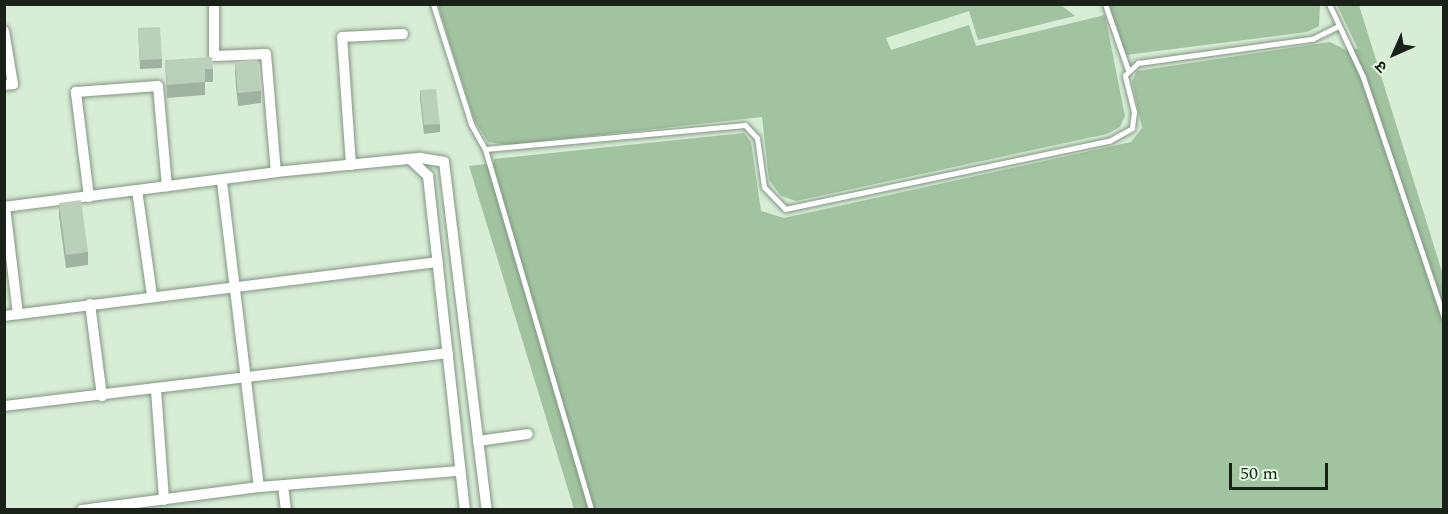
<!DOCTYPE html>
<meta charset="utf-8">
<style>
body{margin:0}
#map{position:relative;width:1448px;height:514px;overflow:hidden;background:#d7edd6;font-family:Spectral,"Noto Sans Devanagari",serif}
div>[style]{position:absolute}
.green>*{inset:0;background:#a2c3a0}
.roads{filter:drop-shadow(0 0 2px #829681) drop-shadow(0 0 2px #829681)}
.service>*{height:5px;margin:-2.5px;padding:0 2.5px;transform-origin:2.5px;border-radius:2.5px;background:#fff}
.minor>*{height:10px;margin:-5px;padding:0 5px;transform-origin:5px;border-radius:5px;background:#fff}
.wall>*{inset:0;background:#a1b3a0}
.building>*{inset:0;background:#bbd0ba}
span{translate:-50% -50%;white-space:nowrap;text-align:center;line-height:1.15;-webkit-text-stroke:4.5px #e4fae3;paint-order:stroke}
.frame{position:absolute;inset:0;border:6px solid #192118;pointer-events:none}
.north{position:absolute;left:1364px;top:24px;width:60px;height:60px;-webkit-text-stroke:4px #e4fae3;paint-order:stroke;rotate:225deg;font-size:16px;font-weight:700;line-height:24px;text-align:center;color:#192118}
.north::after{content:'';display:block;margin:auto;width:21px;height:27px;background:#192118;clip-path:polygon(50% 0,100% 100%,50% 72%,0 100%)}
.scale{position:absolute;left:1229px;top:463px;width:99px;height:27px;box-sizing:border-box;border:3px solid #192118;border-top:0;padding-left:8px;font-size:18px;line-height:21px;white-space:nowrap;color:#192118;-webkit-text-stroke:4px #e4fae3;paint-order:stroke}
</style>
<div id="map">
<div class="green">
<i style="clip-path:polygon(1320px 4px,1319px 26px,1307px 32px,1126px 55px,1109px 5px)"></i>
<i style="clip-path:polygon(438px 5px,1061px 5px,1075px 16px,978px 40px,969px 11px,886px 38px,891px 50px,969px 25px,976px 46px,1105px 15px,1125px 116px,1120px 127px,1107px 134px,796px 201px,781px 196px,769px 180px,762px 117px,509px 145px,488px 142px,474px 120px)"></i>
<i style="clip-path:polygon(1337px 5px,1359px 5px,1443px 275px,1443px 509px,574px 509px,469px 166px,494px 163px,494px 159px,744px 133px,751px 142px,761px 211px,784px 218px,1131px 142px,1142px 128px,1132px 81px,1137px 71px,1330px 42px,1346px 50px,1358px 49px)"></i>
</div>
<div class="roads">
<div class="service">
<i style="left:433px;top:4px;width:126px;rotate:72.4deg"></i>
<i style="left:471px;top:124px;width:29px;rotate:61deg"></i>
<i style="left:485px;top:149px;width:261px;rotate:-5.3deg"></i>
<i style="left:745px;top:125px;width:18px;rotate:47deg"></i>
<i style="left:757px;top:138px;width:49px;rotate:81.9deg"></i>
<i style="left:764px;top:187px;width:30px;rotate:46deg"></i>
<i style="left:785px;top:209px;width:331px;rotate:-11.9deg"></i>
<i style="left:1109px;top:141px;width:26px;rotate:-29deg"></i>
<i style="left:1132px;top:128px;width:16px;rotate:-83deg"></i>
<i style="left:1134px;top:112px;width:38px;rotate:-104deg"></i>
<i style="left:1125px;top:75px;width:18px;rotate:-43deg"></i>
<i style="left:1138px;top:63px;width:176px;rotate:-7.9deg"></i>
<i style="left:1312px;top:39px;width:30px;rotate:-26deg"></i>
<i style="left:1105px;top:4px;width:70px;rotate:70.8deg"></i>
<i style="left:1329px;top:4px;width:81px;rotate:65deg"></i>
<i style="left:1363px;top:77px;width:254px;rotate:71.4deg"></i>
<i style="left:485px;top:149px;width:376px;rotate:73.6deg"></i>
</div>
<div class="minor">
<i style="left:214px;top:4px;width:52px;rotate:90deg"></i>
<i style="left:214px;top:56px;width:52px;rotate:-2.2deg"></i>
<i style="left:266px;top:54px;width:118px;rotate:85.2deg"></i>
<i style="left:4px;top:31px;width:54px;rotate:80.4deg"></i>
<i style="left:13px;top:84px;width:9px;rotate:174deg"></i>
<i style="left:410px;top:159px;width:25px;rotate:43deg"></i>
<i style="left:428px;top:176px;width:336px;rotate:83.7deg"></i>
<i style="left:351px;top:165px;width:128px;rotate:-94deg"></i>
<i style="left:342px;top:37px;width:61px;rotate:-2.8deg"></i>
<i style="left:222px;top:182px;width:307px;rotate:83.1deg"></i>
<i style="left:137px;top:190px;width:107px;rotate:81.9deg"></i>
<i style="left:89px;top:197px;width:106px;rotate:-97.1deg"></i>
<i style="left:76px;top:92px;width:82px;rotate:-4.2deg"></i>
<i style="left:158px;top:86px;width:101px;rotate:84.9deg"></i>
<i style="left:4px;top:207px;width:274px;rotate:-7.3deg"></i>
<i style="left:276px;top:172px;width:145px;rotate:-5.6deg"></i>
<i style="left:420px;top:158px;width:24px;rotate:9deg"></i>
<i style="left:444px;top:162px;width:351px;rotate:83deg"></i>
<i style="left:5px;top:207px;width:108px;rotate:83.1deg"></i>
<i style="left:90px;top:304px;width:93px;rotate:82.6deg"></i>
<i style="left:4px;top:316px;width:437px;rotate:-7.1deg"></i>
<i style="left:156px;top:390px;width:110px;rotate:85.8deg"></i>
<i style="left:4px;top:406px;width:447px;rotate:-6.8deg"></i>
<i style="left:478px;top:441px;width:50px;rotate:-8deg"></i>
<i style="left:283px;top:486px;width:24px;rotate:83deg"></i>
<i style="left:82px;top:510px;width:178px;rotate:-7.4deg"></i>
<i style="left:259px;top:487px;width:201px;rotate:-4.6deg"></i>
</div>
</div>
<div class="wall">
<i style="clip-path:polygon(138px 28px,162px 59px,162px 68px,140px 69px)"></i>
<i style="clip-path:polygon(165px 60px,213px 69px,213px 82px,205px 82px,205px 95px,167px 98px)"></i>
<i style="clip-path:polygon(235px 62px,261px 91px,261px 103px,238px 106px,235px 75px)"></i>
<i style="clip-path:polygon(420px 90px,440px 124px,440px 132px,424px 134px,420px 99px)"></i>
<i style="clip-path:polygon(59px 203px,88px 252px,88px 265px,66px 268px,59px 216px)"></i>
</div>
<div class="building">
<i style="clip-path:polygon(160px 27px,162px 59px,140px 60px,138px 28px)"></i>
<i style="clip-path:polygon(212px 57px,213px 69px,205px 69px,205px 82px,167px 85px,165px 60px)"></i>
<i style="clip-path:polygon(257px 59px,261px 91px,238px 93px,235px 62px)"></i>
<i style="clip-path:polygon(436px 89px,440px 124px,424px 125px,420px 90px)"></i>
<i style="clip-path:polygon(81px 200px,88px 252px,66px 255px,59px 203px)"></i>
</div>
<div class="frame"></div>
<div class="north">उ</div>
<div class="scale">50 m</div>
</div>
